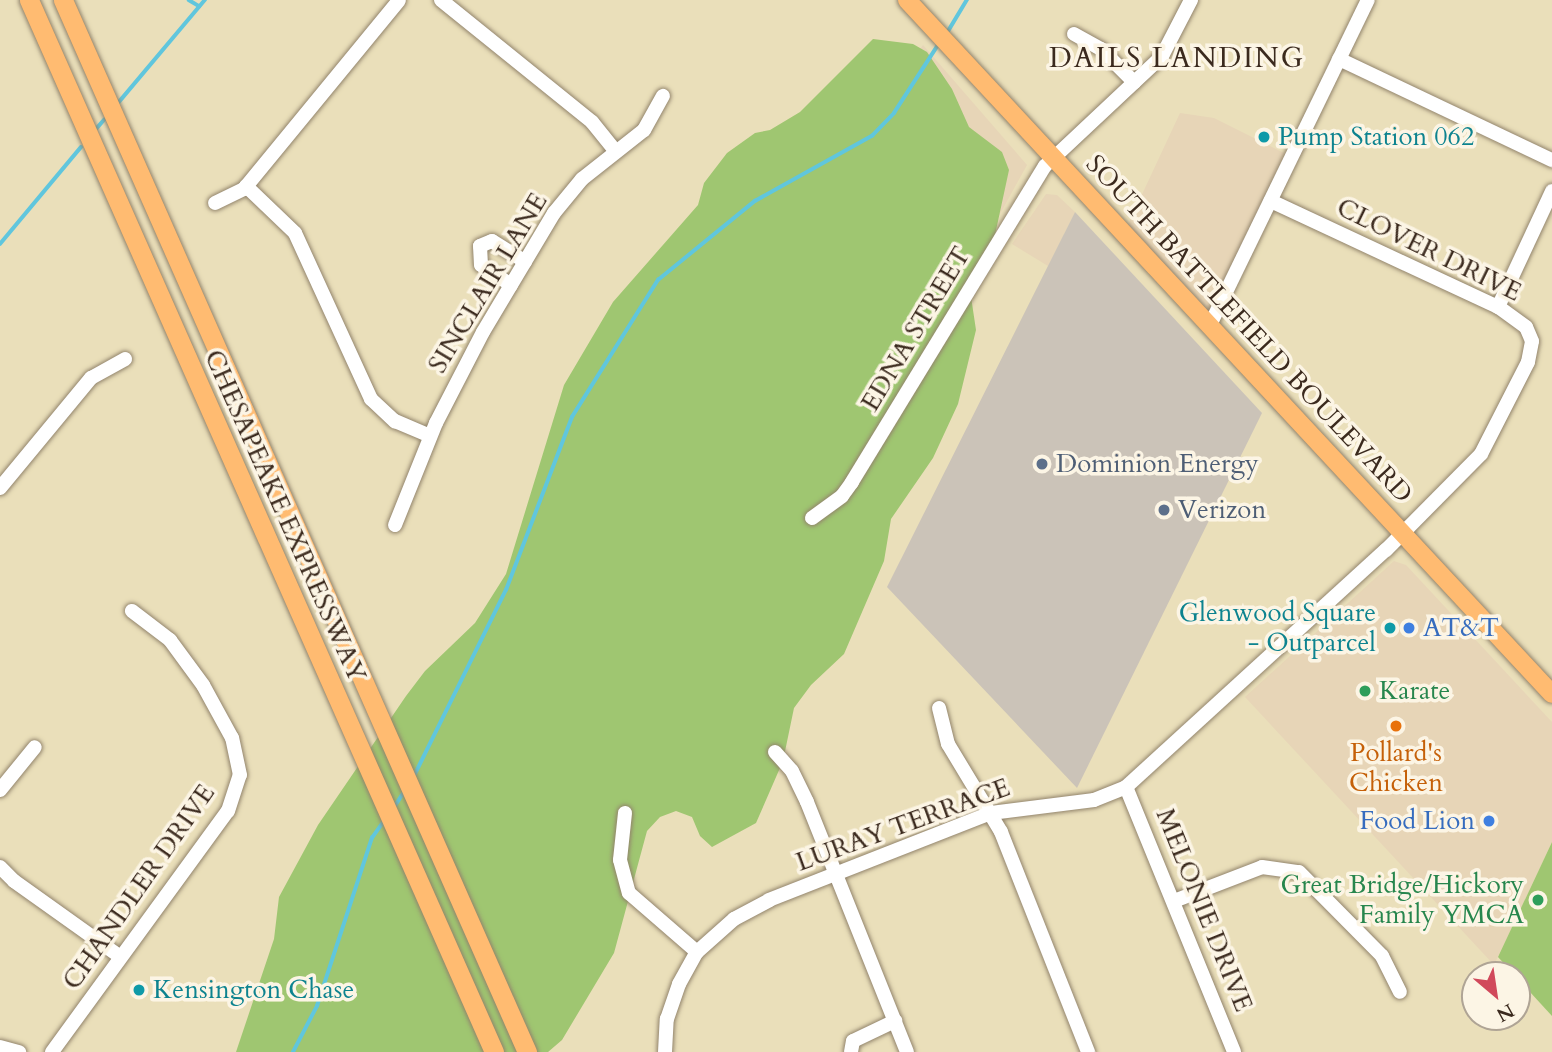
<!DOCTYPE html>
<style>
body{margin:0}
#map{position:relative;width:1552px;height:1052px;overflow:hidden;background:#eadfba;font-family:Cardo,serif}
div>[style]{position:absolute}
.built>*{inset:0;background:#e7d5b7}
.industrial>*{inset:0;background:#cbc3b8}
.green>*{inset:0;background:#9fc671}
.stream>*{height:3.5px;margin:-1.75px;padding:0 1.75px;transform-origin:1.75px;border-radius:1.75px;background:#60c6dd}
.roads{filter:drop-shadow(0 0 2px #92846c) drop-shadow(0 0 2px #92846c)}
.minor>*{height:14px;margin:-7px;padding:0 7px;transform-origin:7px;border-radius:7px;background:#fff}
.major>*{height:18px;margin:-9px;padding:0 9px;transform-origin:9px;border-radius:9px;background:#ffbb71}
.highway>*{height:19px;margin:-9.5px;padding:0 9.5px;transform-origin:9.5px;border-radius:9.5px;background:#ffbb71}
.dots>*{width:19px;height:19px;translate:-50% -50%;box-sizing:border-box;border:4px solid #fcf5e5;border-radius:50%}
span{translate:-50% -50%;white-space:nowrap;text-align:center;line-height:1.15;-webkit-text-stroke:7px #fcf5e5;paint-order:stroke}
.culture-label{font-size:26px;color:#0d838f}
.left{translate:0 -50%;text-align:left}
.right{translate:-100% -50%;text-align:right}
.street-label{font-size:26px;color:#3b2a1e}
.service-label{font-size:26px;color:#4e5e75}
.shop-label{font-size:26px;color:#366cbe}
.leisure-label{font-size:26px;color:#27864d}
.food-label{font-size:26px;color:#c56008}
.neighbourhood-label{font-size:28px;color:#3b2a1e;letter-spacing:2px}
.north{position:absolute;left:1461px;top:961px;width:70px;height:70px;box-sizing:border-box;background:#fcf5e5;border:2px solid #afa495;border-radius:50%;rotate:151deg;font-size:19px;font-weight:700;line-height:28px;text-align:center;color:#3b2a1e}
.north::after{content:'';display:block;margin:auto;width:24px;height:32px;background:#d1495b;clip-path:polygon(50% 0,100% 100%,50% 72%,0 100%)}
</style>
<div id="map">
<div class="built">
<i style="clip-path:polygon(923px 45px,1027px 165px,990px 232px,876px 110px)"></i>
<i style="clip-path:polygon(1180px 113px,1214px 118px,1292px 157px,1210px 325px,1124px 233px)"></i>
<i style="clip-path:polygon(1046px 194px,1057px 195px,1075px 212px,1048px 266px,1012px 244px)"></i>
<i style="clip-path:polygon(1394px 561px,1406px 565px,1552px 722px,1552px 842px,1494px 965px,1245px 697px)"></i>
</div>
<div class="industrial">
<i style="clip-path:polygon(1075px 212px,1262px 413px,1077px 788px,887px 587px)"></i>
</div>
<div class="green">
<i style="clip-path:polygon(873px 39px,913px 44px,927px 52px,952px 89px,969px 127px,1002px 152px,1009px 170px,995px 235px,970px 290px,976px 330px,958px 404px,933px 458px,891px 519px,884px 561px,844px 654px,811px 685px,794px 708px,783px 761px,756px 823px,712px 847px,700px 836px,692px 817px,676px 811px,660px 817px,647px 831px,614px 953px,562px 1040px,548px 1052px,236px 1052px,274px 939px,279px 897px,318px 825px,406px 696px,425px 671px,475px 623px,506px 574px,564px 385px,613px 302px,698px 205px,704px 183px,727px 153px,755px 133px,770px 130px,800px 112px)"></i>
<i style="clip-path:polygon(1552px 842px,1552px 1016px,1498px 957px)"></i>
</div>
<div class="stream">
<i style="left:189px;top:0;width:12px;rotate:31deg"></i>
<i style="left:947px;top:33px;width:39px;rotate:-59deg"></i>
<i style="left:119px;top:102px;width:133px;rotate:-49.9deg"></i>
<i style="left:97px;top:128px;width:11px;rotate:-49deg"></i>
<i style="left:0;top:244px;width:126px;rotate:-50.1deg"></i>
<i style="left:414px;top:776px;width:208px;rotate:-63.7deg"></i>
<i style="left:506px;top:590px;width:185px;rotate:-69.1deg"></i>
<i style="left:572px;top:417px;width:162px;rotate:-57.9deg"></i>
<i style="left:658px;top:280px;width:125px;rotate:-39.2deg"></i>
<i style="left:755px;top:201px;width:134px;rotate:-29.1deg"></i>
<i style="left:872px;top:136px;width:32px;rotate:-46deg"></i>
<i style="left:894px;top:113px;width:85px;rotate:-57.1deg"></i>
<i style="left:393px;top:809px;width:20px;rotate:-57deg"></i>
<i style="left:293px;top:1052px;width:52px;rotate:-62.4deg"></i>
<i style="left:317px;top:1006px;width:177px;rotate:-71.9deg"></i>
<i style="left:372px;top:838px;width:21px;rotate:-55deg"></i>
</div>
<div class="roads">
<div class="minor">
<i style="left:441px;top:0;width:194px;rotate:38.9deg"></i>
<i style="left:592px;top:122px;width:38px;rotate:51deg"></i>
<i style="left:1074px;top:34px;width:31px;rotate:29deg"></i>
<i style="left:1101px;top:49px;width:47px;rotate:45deg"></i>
<i style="left:1339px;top:59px;width:236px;rotate:25.4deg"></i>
<i style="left:246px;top:186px;width:68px;rotate:43.8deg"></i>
<i style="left:295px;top:233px;width:183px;rotate:65.4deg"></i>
<i style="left:371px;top:399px;width:33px;rotate:43deg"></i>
<i style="left:395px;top:421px;width:38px;rotate:23deg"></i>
<i style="left:215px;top:203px;width:32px;rotate:-26deg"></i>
<i style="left:244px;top:189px;width:244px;rotate:-50.6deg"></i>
<i style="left:511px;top:285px;width:36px;rotate:-146deg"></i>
<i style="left:481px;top:265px;width:19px;rotate:-93deg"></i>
<i style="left:480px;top:246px;width:13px;rotate:-23deg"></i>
<i style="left:492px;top:241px;width:39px;rotate:32deg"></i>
<i style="left:1498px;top:307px;width:128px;rotate:-65deg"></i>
<i style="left:1210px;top:325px;width:361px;rotate:-64.1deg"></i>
<i style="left:0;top:488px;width:143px;rotate:-50.4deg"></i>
<i style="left:91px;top:378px;width:39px;rotate:-29deg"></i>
<i style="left:812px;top:518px;width:37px;rotate:-36deg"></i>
<i style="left:842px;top:496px;width:17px;rotate:-54deg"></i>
<i style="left:852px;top:482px;width:370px;rotate:-58.6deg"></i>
<i style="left:1045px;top:166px;width:161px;rotate:-43.2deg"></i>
<i style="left:1162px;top:56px;width:63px;rotate:-62.6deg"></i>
<i style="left:395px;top:525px;width:110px;rotate:-68.1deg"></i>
<i style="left:436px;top:423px;width:102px;rotate:-62.7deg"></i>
<i style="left:483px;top:332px;width:139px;rotate:-59.2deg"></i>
<i style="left:554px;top:213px;width:44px;rotate:-50.5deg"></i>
<i style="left:582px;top:179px;width:79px;rotate:-38.3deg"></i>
<i style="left:644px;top:130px;width:39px;rotate:-61deg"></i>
<i style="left:939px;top:708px;width:37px;rotate:76deg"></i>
<i style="left:948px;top:744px;width:103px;rotate:58.9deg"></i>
<i style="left:1001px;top:832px;width:237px;rotate:68.4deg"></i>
<i style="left:775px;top:752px;width:25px;rotate:48deg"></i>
<i style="left:792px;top:771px;width:34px;rotate:64deg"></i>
<i style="left:807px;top:802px;width:269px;rotate:68.2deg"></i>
<i style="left:1126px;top:787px;width:286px;rotate:67.8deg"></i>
<i style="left:0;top:790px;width:55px;rotate:-50.9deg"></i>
<i style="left:625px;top:813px;width:47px;rotate:96.1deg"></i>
<i style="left:620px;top:860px;width:34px;rotate:75deg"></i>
<i style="left:629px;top:893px;width:90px;rotate:40.9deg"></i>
<i style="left:0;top:867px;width:20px;rotate:45deg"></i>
<i style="left:14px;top:881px;width:129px;rotate:35.5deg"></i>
<i style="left:1174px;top:901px;width:94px;rotate:-21.1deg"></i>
<i style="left:1262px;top:867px;width:37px;rotate:8deg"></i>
<i style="left:1299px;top:872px;width:118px;rotate:45.3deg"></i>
<i style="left:1382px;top:956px;width:40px;rotate:63.4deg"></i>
<i style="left:0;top:1047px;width:20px;rotate:15deg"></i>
<i style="left:52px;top:1052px;width:298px;rotate:-53.9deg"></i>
<i style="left:228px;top:811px;width:38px;rotate:-72deg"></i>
<i style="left:240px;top:775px;width:38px;rotate:-102deg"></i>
<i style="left:232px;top:738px;width:60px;rotate:-118.7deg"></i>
<i style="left:203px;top:685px;width:56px;rotate:-126.3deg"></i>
<i style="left:170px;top:640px;width:48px;rotate:-142.7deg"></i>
<i style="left:665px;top:1052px;width:33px;rotate:-87deg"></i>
<i style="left:667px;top:1019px;width:37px;rotate:-71deg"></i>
<i style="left:679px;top:984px;width:37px;rotate:-61deg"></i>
<i style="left:697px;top:952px;width:50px;rotate:-41.7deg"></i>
<i style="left:734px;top:919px;width:40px;rotate:-28deg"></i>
<i style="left:769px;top:900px;width:238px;rotate:-21.4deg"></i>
<i style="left:991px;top:813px;width:104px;rotate:-7.2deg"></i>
<i style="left:1094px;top:800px;width:35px;rotate:-22deg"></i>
<i style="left:1126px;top:787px;width:352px;rotate:-42.4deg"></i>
<i style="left:1386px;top:550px;width:135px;rotate:-45.3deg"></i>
<i style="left:1481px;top:454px;width:103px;rotate:-62.9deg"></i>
<i style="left:1528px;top:362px;width:21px;rotate:-79deg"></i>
<i style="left:1532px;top:341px;width:15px;rotate:-113deg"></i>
<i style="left:1526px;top:327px;width:34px;rotate:-144deg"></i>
<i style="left:1498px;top:307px;width:251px;rotate:-155deg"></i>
<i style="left:851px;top:1052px;width:11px;rotate:-80deg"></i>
<i style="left:853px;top:1041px;width:47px;rotate:-25.5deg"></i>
</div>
<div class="major">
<i style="left:907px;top:0;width:947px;rotate:47.1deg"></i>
</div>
<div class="highway">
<i style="left:29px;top:0;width:1150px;rotate:66.15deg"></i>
<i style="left:63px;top:0;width:1150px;rotate:66.2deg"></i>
</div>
</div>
<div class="dots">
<i style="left:1264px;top:137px;background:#0f9aa8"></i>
<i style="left:1042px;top:464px;background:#5c6f8a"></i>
<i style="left:1164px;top:510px;background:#5c6f8a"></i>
<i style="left:1390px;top:628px;background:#0f9aa8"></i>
<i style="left:1409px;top:628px;background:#3f7fe0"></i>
<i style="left:1365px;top:691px;background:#2e9e5b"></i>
<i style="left:1396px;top:726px;background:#e8710a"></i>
<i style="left:1489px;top:821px;background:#3f7fe0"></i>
<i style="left:1538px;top:900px;background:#2e9e5b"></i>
<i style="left:139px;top:990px;background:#0f9aa8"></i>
</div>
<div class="culture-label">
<span class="left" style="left:1278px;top:137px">Pump Station 062</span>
<span class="right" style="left:1376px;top:628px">Glenwood Square<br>- Outparcel</span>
<span class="left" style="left:153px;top:990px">Kensington Chase</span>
</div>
<div class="street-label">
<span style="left:1429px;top:250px;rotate:26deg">CLOVER DRIVE</span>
<span style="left:488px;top:283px;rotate:-59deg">SINCLAIR LANE</span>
<span style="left:916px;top:329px;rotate:-59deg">EDNA STREET</span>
<span style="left:1249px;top:329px;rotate:47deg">SOUTH BATTLEFIELD BOULEVARD</span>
<span style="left:285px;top:516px;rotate:66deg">CHESAPEAKE EXPRESSWAY</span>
<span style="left:903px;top:825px;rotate:-20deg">LURAY TERRACE</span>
<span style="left:139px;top:887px;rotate:-55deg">CHANDLER DRIVE</span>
<span style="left:1204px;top:910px;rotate:68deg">MELONIE DRIVE</span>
</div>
<div class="service-label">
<span class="left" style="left:1056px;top:464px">Dominion Energy</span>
<span class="left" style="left:1178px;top:510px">Verizon</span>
</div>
<div class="shop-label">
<span class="left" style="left:1423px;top:628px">AT&amp;T</span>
<span class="right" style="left:1475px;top:821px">Food Lion</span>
</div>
<div class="leisure-label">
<span class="left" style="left:1379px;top:691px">Karate</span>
<span class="right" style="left:1524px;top:900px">Great Bridge/Hickory<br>Family YMCA</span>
</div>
<div class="food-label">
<span style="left:1396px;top:768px">Pollard's<br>Chicken</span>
</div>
<div class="neighbourhood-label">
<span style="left:1177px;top:58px">DAILS LANDING</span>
</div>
<div class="north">N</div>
</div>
